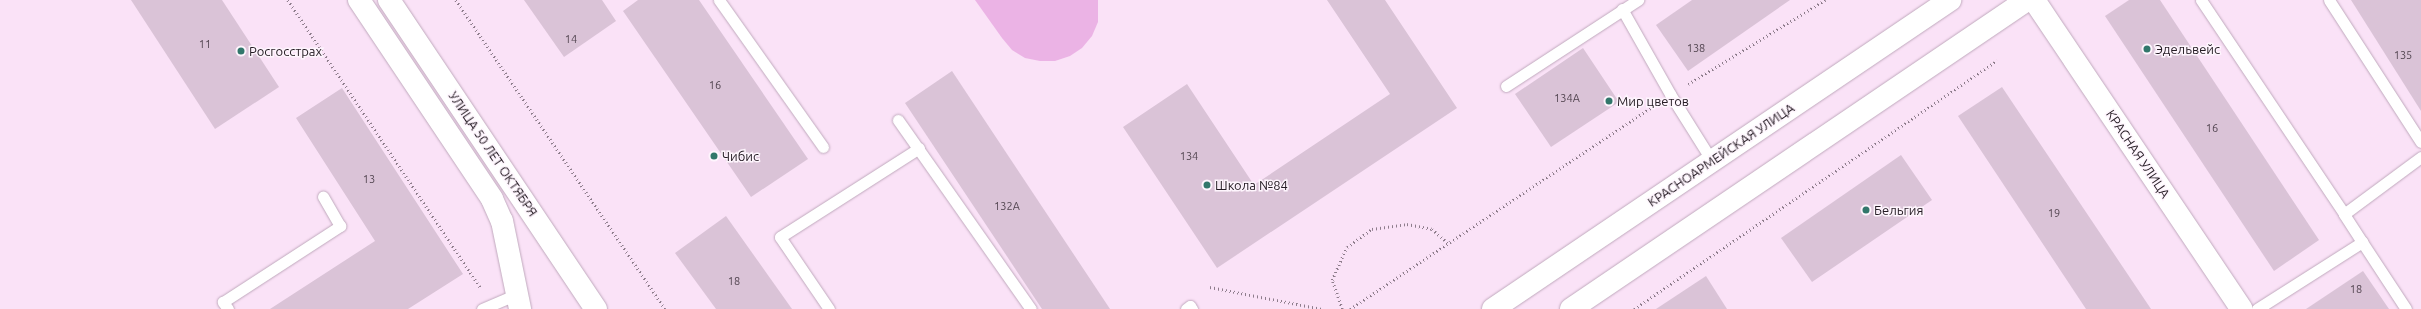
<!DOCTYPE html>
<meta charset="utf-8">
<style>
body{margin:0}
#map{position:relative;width:2421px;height:309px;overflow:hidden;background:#fae2f7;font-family:Ubuntu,sans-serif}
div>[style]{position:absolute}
.green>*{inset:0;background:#ebb3e5}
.building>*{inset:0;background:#dac3d7}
.path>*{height:2.5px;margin-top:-1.25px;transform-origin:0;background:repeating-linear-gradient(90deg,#8e7d8c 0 1px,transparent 0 4px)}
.roads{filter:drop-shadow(0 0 1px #c0a9bd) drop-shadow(0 0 1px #c0a9bd)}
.service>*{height:11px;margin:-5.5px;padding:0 5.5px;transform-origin:5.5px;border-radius:5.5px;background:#fff}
.minor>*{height:22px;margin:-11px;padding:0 11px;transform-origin:11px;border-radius:11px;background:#fff}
.tertiary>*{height:22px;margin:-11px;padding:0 11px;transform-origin:11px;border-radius:11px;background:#fff}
.secondary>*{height:22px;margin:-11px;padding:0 11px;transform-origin:11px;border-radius:11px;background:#fff}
.dots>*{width:11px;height:11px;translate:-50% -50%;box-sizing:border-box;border:2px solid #fef5fd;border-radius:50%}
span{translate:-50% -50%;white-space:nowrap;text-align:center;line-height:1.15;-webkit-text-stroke:3px #fef5fd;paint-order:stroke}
.number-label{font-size:11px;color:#524550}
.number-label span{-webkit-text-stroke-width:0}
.poi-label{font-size:13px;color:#241b23}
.left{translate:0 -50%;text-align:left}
.street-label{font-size:13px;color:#241b23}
</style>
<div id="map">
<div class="green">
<i style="clip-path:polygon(975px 0,1098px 0,1098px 22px,1092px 36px,1082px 48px,1070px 56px,1055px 61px,1040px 61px,1025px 58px,1012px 50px,1002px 38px)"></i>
</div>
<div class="building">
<i style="clip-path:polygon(131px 0,222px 0,279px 87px,215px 129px)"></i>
<i style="clip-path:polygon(524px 0,602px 0,616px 21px,564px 57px)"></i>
<i style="clip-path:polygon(638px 0,699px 0,808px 159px,751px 197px,623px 11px)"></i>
<i style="clip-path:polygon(1327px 0,1385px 0,1457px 108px,1217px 268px,1123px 127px,1187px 84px,1254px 185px,1390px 94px)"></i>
<i style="clip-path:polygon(1692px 0,1790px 0,1688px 71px,1656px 25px)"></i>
<i style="clip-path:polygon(2129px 0,2160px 0,2319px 240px,2274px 271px,2105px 16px)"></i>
<i style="clip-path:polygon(2351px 0,2421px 0,2421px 111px)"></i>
<i style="clip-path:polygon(1583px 48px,1619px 102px,1551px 147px,1515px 94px)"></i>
<i style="clip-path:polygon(952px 71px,1110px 309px,1042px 309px,905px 103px)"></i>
<i style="clip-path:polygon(2002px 87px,2151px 309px,2086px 309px,1958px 116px)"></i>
<i style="clip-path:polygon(342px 88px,463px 274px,408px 309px,270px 309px,375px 241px,296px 118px)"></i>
<i style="clip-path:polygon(1901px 155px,1932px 200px,1812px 282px,1781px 238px)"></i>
<i style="clip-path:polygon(726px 216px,792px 309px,716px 309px,675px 253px)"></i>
<i style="clip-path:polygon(2363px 271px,2389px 309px,2306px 309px)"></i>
<i style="clip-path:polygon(1706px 276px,1727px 309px,1656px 309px)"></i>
</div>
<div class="path">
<i style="left:288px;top:0;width:347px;rotate:56.2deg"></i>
<i style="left:456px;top:0;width:373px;rotate:55.9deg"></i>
<i style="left:1688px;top:84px;width:161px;rotate:-31.5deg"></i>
<i style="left:1210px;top:287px;width:114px;rotate:11.1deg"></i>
<i style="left:1342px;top:309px;width:31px;rotate:-109deg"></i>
<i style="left:1332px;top:280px;width:36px;rotate:-66deg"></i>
<i style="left:1347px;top:247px;width:31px;rotate:-36deg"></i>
<i style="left:1372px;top:229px;width:35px;rotate:-8deg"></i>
<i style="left:1407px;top:224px;width:25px;rotate:11deg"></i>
<i style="left:1432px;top:229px;width:21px;rotate:41deg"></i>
<i style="left:1350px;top:309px;width:365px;rotate:-33.8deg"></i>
<i style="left:1634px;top:309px;width:440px;rotate:-34.4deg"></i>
</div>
<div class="roads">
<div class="service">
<i style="left:719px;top:0;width:180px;rotate:54.7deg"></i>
<i style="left:2201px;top:0;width:257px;rotate:56.2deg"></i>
<i style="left:2329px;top:0;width:169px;rotate:57.1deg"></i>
<i style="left:1622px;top:9px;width:98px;rotate:60.5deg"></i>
<i style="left:1670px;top:94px;width:79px;rotate:57.9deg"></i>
<i style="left:1506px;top:86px;width:158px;rotate:-33.1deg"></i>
<i style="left:898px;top:120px;width:231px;rotate:54.9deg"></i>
<i style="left:2362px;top:242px;width:80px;rotate:56.7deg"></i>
<i style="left:228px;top:309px;width:9px;rotate:-126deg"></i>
<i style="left:223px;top:302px;width:140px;rotate:-33deg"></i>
<i style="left:340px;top:226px;width:34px;rotate:-120deg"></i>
<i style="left:482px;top:309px;width:38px;rotate:-23deg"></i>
<i style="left:829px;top:309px;width:87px;rotate:-124.2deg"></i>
<i style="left:780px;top:237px;width:165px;rotate:-32.6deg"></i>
<i style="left:1186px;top:309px;width:5px;rotate:-37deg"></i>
<i style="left:1190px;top:306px;width:4px;rotate:56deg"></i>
<i style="left:2257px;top:309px;width:125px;rotate:-32.5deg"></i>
<i style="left:2362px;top:242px;width:33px;rotate:-123deg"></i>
<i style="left:2344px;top:214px;width:96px;rotate:-36.5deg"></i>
</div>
<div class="minor">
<i style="left:389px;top:0;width:372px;rotate:56.2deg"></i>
<i style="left:2034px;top:0;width:372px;rotate:56.1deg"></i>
</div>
<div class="tertiary">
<i style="left:359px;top:0;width:239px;rotate:56.2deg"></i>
<i style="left:492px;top:199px;width:24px;rotate:66deg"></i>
<i style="left:502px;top:221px;width:90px;rotate:78.4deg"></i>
</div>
<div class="secondary">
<i style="left:1493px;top:309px;width:552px;rotate:-34.06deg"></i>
<i style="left:1571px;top:309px;width:551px;rotate:-34.12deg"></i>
</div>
</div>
<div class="dots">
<i style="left:2147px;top:49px;background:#32776b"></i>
<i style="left:241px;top:51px;background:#32776b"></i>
<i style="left:1609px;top:101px;background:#32776b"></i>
<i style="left:714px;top:156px;background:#32776b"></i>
<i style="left:1207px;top:185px;background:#32776b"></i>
<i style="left:1866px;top:210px;background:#32776b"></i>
</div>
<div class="number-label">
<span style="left:571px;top:39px">14</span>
<span style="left:205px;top:44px">11</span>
<span style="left:1696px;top:48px">138</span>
<span style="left:2403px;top:55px">135</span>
<span style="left:715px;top:85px">16</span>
<span style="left:1567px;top:98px">134А</span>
<span style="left:2212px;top:128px">16</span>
<span style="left:1189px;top:156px">134</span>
<span style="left:369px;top:179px">13</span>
<span style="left:1007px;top:206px">132А</span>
<span style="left:2054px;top:213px">19</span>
<span style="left:734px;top:281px">18</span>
<span style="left:2356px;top:289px">18</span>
</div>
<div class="poi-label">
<span class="left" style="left:2155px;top:49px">Эдельвейс</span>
<span class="left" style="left:249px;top:51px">Росгосстрах</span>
<span class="left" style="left:1617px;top:101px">Мир цветов</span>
<span class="left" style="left:722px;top:156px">Чибис</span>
<span class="left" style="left:1215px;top:185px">Школа №84</span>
<span class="left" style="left:1874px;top:210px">Бельгия</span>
</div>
<div class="street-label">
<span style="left:493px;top:154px;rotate:56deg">УЛИЦА 50 ЛЕТ ОКТЯБРЯ</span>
<span style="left:2138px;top:154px;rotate:56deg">КРАСНАЯ УЛИЦА</span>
<span style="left:1721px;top:155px;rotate:-34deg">КРАСНОАРМЕЙСКАЯ УЛИЦА</span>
</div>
</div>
